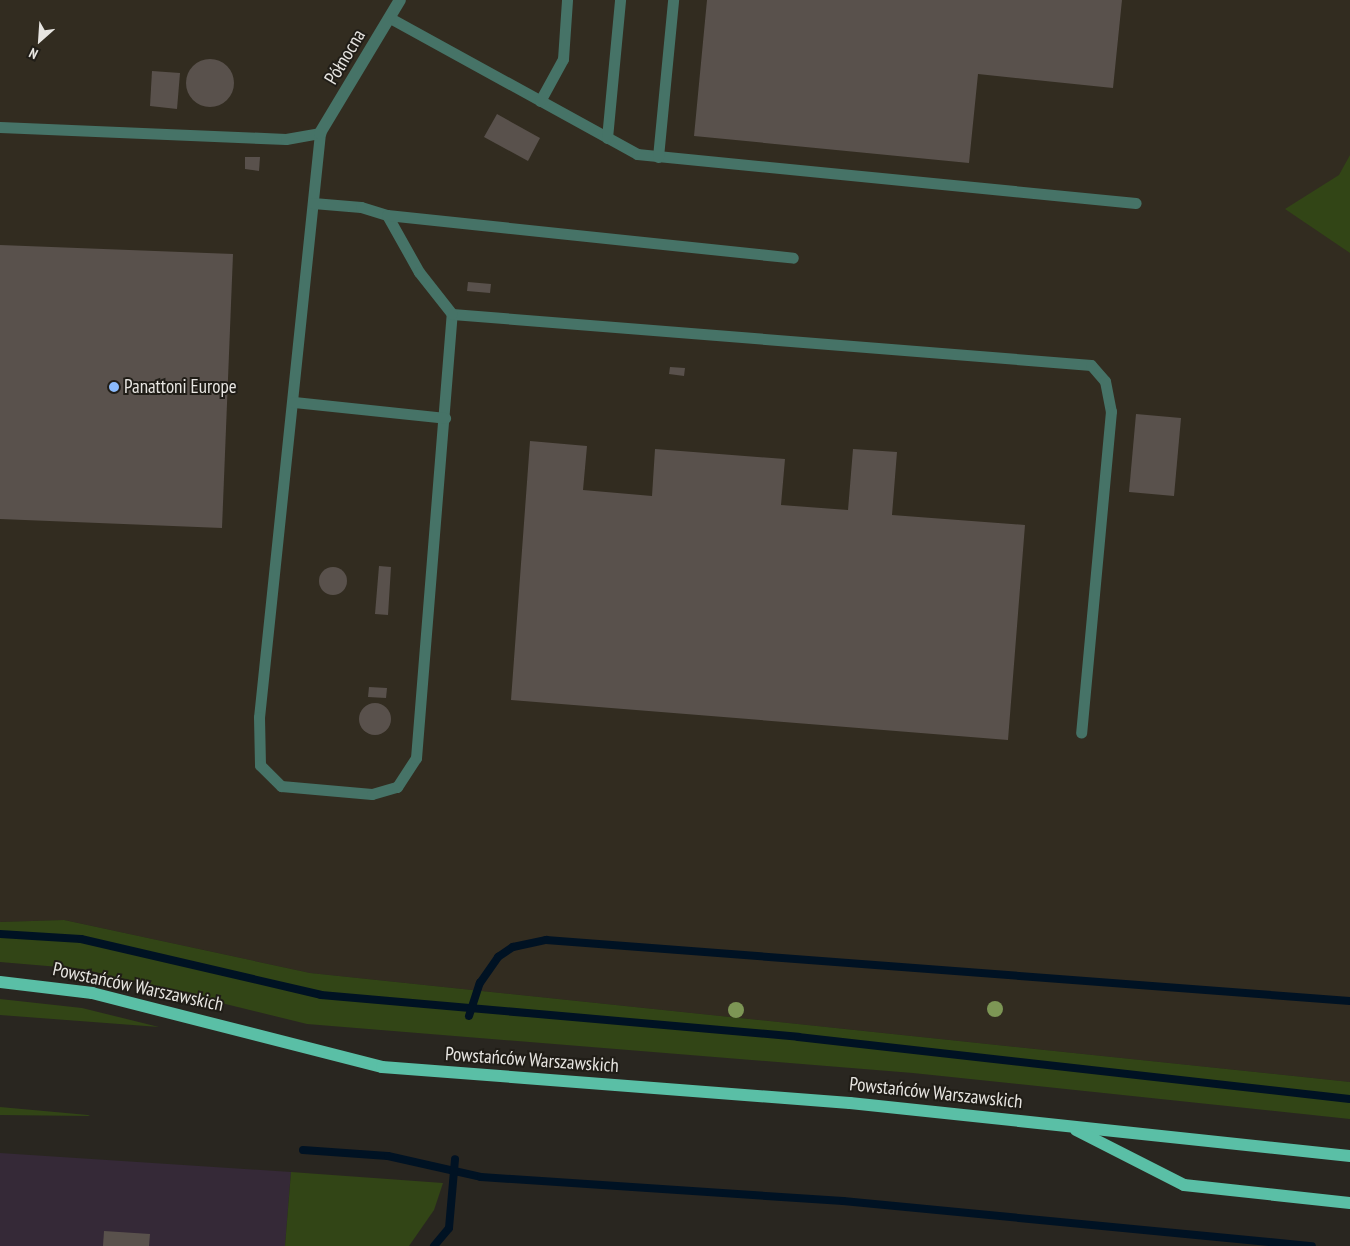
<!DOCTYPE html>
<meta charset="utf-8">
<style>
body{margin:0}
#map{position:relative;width:1350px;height:1246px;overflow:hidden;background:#292620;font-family:"PT Sans Narrow",sans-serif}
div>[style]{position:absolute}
.commercial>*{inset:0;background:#352937}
.built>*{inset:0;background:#322c20}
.green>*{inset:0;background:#324516}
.stream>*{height:8px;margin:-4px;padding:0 4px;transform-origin:4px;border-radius:4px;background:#001223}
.building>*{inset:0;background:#59514c}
.round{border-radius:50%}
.lane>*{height:11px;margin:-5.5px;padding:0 5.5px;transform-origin:5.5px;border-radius:5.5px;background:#467367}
.street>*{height:12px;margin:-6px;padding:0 6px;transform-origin:6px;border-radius:6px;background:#467367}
.primary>*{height:12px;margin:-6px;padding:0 6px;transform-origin:6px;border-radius:6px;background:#5abfa6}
.trees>*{width:16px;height:16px;margin:-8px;border-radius:50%;background:#7d9655}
.dots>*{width:14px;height:14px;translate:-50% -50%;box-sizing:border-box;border:2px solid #201d17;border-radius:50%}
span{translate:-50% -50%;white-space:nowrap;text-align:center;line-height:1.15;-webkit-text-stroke:4px #201d17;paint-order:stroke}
.street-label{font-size:19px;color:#e7e5e1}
.poi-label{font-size:19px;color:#e7e5e1}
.left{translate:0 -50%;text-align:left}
.north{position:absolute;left:15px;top:15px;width:50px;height:50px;-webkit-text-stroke:4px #201d17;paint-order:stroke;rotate:206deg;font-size:14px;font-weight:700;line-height:20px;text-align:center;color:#e7e5e1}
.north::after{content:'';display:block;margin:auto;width:18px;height:22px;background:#e7e5e1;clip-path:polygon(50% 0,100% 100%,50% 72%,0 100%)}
</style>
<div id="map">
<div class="commercial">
<i style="clip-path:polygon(0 1153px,291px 1172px,285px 1246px,0 1246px)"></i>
</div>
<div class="built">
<i style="clip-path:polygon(0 0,1350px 0,1350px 1082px,310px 973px,64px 920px,0 922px)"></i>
</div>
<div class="green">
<i style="clip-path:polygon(1350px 155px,1350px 253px,1285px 209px,1339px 175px)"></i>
<i style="clip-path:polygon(64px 920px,310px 973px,1350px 1082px,1350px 1119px,913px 1073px,307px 1024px,83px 969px,0 962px,0 922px)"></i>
<i style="clip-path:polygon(0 999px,82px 1008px,159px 1027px,0 1015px)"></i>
<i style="clip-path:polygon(0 1107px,88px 1115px,90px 1116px,0 1115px)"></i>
<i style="clip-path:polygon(291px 1172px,443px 1183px,434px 1210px,409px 1246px,285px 1246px)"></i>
</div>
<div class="stream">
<i style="left:0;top:934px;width:81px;rotate:3.5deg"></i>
<i style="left:81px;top:939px;width:246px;rotate:13.1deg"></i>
<i style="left:321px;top:995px;width:479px;rotate:5deg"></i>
<i style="left:798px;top:1037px;width:555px;rotate:6.41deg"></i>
<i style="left:469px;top:1016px;width:35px;rotate:-72deg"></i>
<i style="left:480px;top:983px;width:32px;rotate:-55deg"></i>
<i style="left:498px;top:957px;width:18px;rotate:-34deg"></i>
<i style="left:513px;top:947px;width:34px;rotate:-12deg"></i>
<i style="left:546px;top:940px;width:806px;rotate:4.34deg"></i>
<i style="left:303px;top:1150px;width:85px;rotate:4deg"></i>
<i style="left:388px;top:1156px;width:95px;rotate:12.7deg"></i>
<i style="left:481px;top:1177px;width:363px;rotate:3.8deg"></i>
<i style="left:843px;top:1201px;width:471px;rotate:5.5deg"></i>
<i style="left:434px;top:1246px;width:23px;rotate:-50deg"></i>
<i style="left:449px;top:1228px;width:69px;rotate:-85deg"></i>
</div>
<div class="building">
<i style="clip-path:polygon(707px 0,1122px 0,1113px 88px,978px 74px,969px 163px,694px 136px)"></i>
<i class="round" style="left:186px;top:59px;width:48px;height:48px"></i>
<i style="clip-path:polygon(152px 71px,180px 73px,177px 109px,150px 106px)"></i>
<i style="clip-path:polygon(497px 114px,540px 138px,528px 161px,484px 137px)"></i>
<i style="clip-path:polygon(245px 157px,260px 157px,259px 171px,245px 169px)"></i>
<i style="clip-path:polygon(0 245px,233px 254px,222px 528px,0 519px)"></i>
<i style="clip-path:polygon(468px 282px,491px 284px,490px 293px,467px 291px)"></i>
<i style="clip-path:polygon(670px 367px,685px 368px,684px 376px,669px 374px)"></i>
<i style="clip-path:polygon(1136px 414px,1181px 418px,1174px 496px,1129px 492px)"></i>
<i style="clip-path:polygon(530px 441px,587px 446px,583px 490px,652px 496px,655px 449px,785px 459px,781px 505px,848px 510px,853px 449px,897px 452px,892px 515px,1025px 525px,1008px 740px,511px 700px)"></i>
<i style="clip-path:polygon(379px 566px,391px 567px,388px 615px,375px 614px)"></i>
<i class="round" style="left:319px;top:567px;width:28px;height:28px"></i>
<i style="clip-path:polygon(369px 687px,387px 688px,386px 698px,368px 697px)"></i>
<i class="round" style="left:359px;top:703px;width:32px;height:32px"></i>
<i style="clip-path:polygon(104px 1231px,150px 1234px,149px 1246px,103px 1246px)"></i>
</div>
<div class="lane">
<i style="left:390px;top:18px;width:282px;rotate:28.8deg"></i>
<i style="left:637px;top:154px;width:501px;rotate:5.61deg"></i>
<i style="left:540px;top:101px;width:48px;rotate:-61.3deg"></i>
<i style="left:563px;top:59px;width:59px;rotate:-86.1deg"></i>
<i style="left:0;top:127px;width:286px;rotate:2.4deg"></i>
<i style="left:286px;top:139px;width:35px;rotate:-10deg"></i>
<i style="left:320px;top:133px;width:587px;rotate:95.96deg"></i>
<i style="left:259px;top:717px;width:48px;rotate:88.8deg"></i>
<i style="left:260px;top:765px;width:30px;rotate:45deg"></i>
<i style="left:281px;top:786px;width:91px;rotate:5deg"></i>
<i style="left:372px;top:794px;width:26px;rotate:-16deg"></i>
<i style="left:397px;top:787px;width:35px;rotate:-57deg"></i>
<i style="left:416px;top:758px;width:445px;rotate:-85.4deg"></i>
<i style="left:452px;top:314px;width:641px;rotate:4.56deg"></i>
<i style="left:1091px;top:365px;width:21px;rotate:49deg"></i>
<i style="left:1105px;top:381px;width:31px;rotate:79deg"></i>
<i style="left:1111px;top:411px;width:323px;rotate:95.3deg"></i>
<i style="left:607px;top:138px;width:139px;rotate:-84.6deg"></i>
<i style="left:658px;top:157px;width:158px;rotate:-84.5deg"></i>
<i style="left:313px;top:203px;width:48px;rotate:4.8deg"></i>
<i style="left:361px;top:207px;width:27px;rotate:17deg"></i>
<i style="left:387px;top:215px;width:65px;rotate:60.7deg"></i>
<i style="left:419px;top:272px;width:53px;rotate:51.8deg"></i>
<i style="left:387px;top:215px;width:408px;rotate:6deg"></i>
<i style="left:294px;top:402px;width:152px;rotate:6deg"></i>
</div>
<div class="street">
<i style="left:320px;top:133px;width:155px;rotate:-59deg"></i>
</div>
<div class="primary">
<i style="left:0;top:982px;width:93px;rotate:6.8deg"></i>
<i style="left:92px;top:993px;width:299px;rotate:14.3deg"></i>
<i style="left:382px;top:1067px;width:469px;rotate:4.4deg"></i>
<i style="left:850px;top:1103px;width:503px;rotate:6.05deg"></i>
<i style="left:1076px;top:1130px;width:121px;rotate:27deg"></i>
<i style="left:1184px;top:1185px;width:167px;rotate:6.2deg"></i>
</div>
<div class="trees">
<i style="left:995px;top:1009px"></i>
<i style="left:736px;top:1010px"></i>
</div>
<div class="dots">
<i style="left:114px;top:387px;background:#8bbafc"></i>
</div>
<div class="street-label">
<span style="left:345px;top:57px;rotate:-59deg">Północna</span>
<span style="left:138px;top:987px;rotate:12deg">Powstańców Warszawskich</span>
<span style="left:532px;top:1060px;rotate:4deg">Powstańców Warszawskich</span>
<span style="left:936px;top:1093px;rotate:6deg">Powstańców Warszawskich</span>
</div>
<div class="poi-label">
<span class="left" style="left:124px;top:387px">Panattoni Europe</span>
</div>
<div class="north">N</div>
</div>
